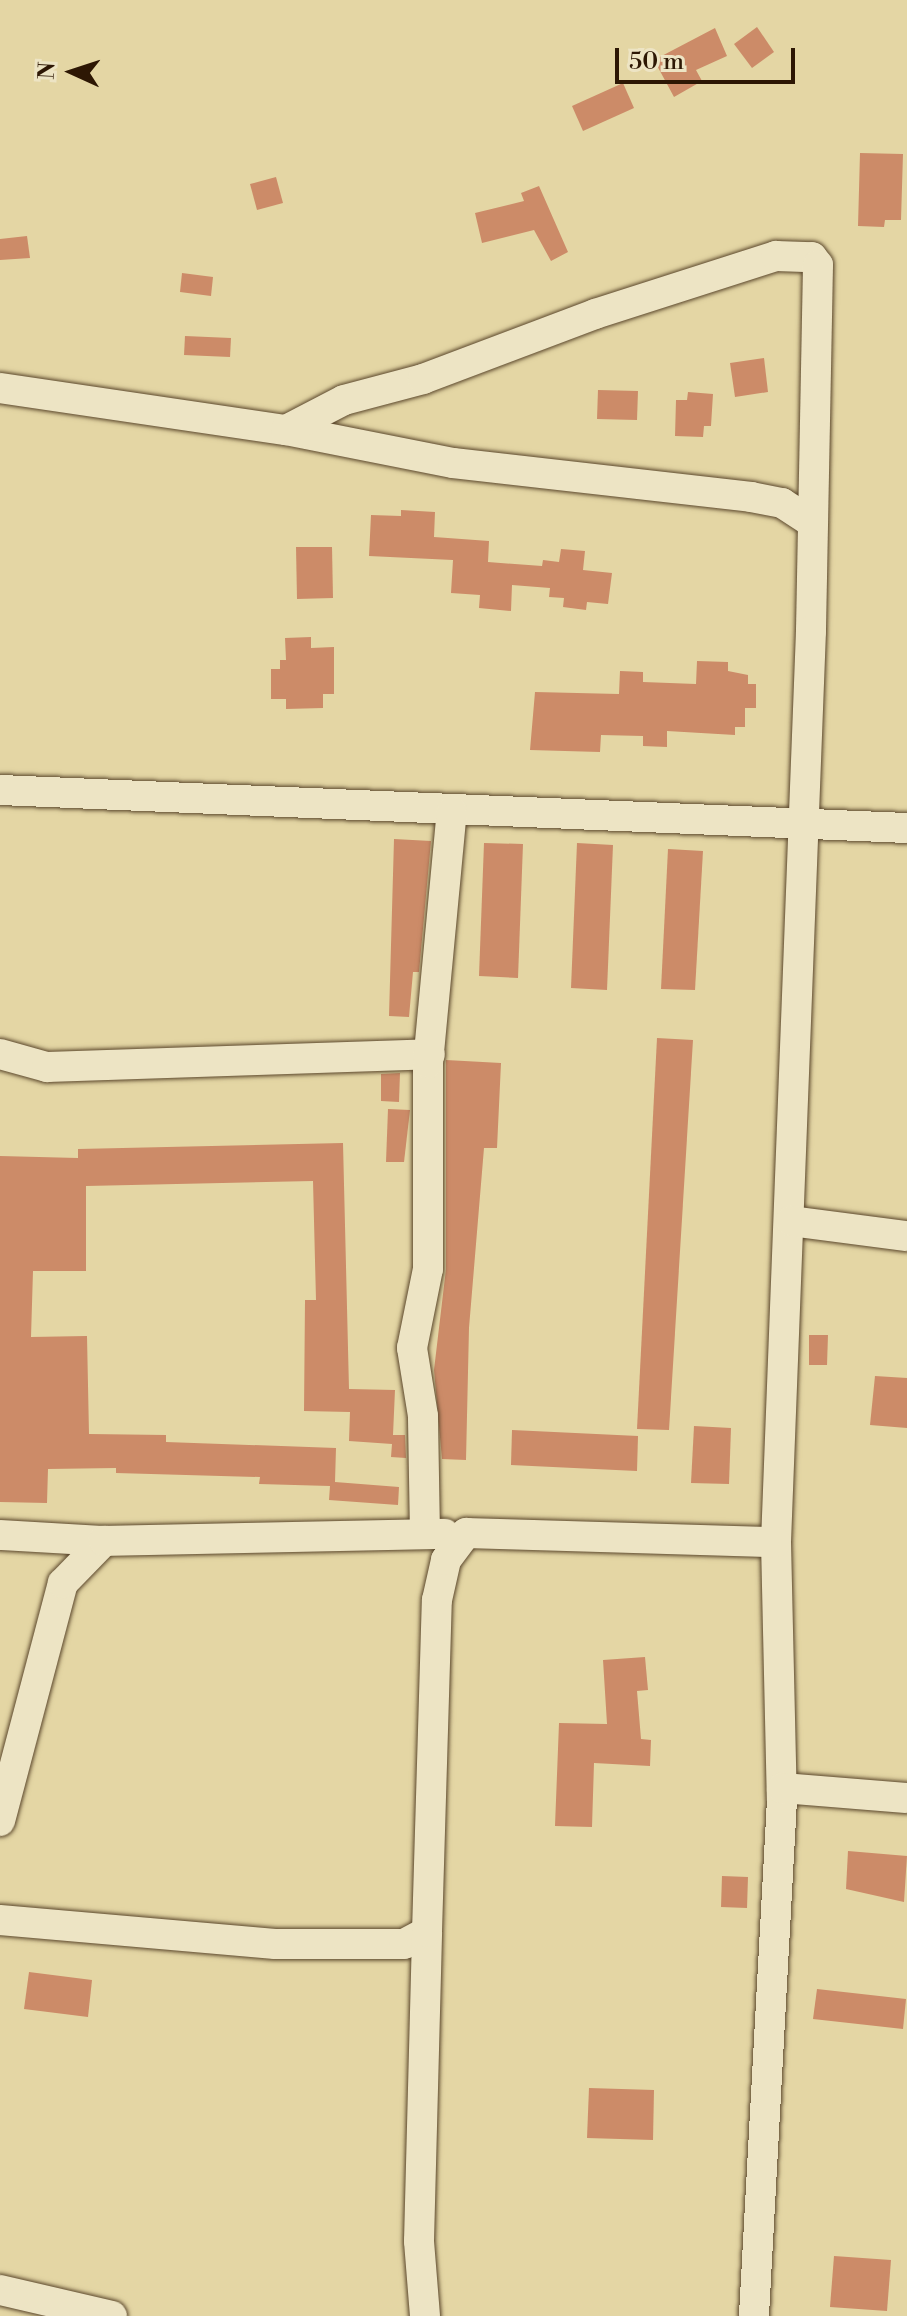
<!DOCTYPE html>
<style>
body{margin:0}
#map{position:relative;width:907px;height:2316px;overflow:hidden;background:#e4d6a4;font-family:"Libre Bodoni",serif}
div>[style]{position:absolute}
.building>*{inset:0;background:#cc8b68}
.roads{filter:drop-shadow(0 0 2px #5b472c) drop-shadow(0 0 2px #5b472c)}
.minor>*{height:30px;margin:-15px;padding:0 15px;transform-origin:15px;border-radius:15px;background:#ede4c4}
span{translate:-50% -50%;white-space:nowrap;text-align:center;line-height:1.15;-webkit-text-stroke:7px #ede4c4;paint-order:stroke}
.north{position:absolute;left:32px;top:32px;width:80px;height:80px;-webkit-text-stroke:6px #ede4c4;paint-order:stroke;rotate:273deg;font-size:22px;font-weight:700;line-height:32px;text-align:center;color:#2d1704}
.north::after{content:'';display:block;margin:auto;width:28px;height:36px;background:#2d1704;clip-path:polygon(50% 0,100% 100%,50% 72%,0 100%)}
.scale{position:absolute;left:615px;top:48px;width:180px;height:36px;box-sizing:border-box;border:4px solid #2d1704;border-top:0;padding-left:10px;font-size:24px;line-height:28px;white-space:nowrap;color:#2d1704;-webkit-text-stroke:6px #ede4c4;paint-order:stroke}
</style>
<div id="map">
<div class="building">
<i style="clip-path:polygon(757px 27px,774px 52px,752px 68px,734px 44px)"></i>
<i style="clip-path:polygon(715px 28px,727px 56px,696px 70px,702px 81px,674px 97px,654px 60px)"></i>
<i style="clip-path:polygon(623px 83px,634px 108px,583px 131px,572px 106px)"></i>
<i style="clip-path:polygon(860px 153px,903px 154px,901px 220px,885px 220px,884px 227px,858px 226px)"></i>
<i style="clip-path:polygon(276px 177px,283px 203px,257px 210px,250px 184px)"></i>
<i style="clip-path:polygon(539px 186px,568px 252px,551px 261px,534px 230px,482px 243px,475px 213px,524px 201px,521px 193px)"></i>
<i style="clip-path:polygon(27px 236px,30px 258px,0 260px,0 239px)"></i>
<i style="clip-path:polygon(182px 273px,213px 277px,211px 296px,180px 292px)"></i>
<i style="clip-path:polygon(185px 336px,231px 338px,230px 357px,184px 355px)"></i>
<i style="clip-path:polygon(764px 358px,768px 392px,735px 397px,730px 363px)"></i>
<i style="clip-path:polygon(598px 390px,638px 391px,637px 420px,597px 419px)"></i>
<i style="clip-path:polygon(688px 392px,713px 394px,711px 426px,704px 426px,703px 437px,675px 436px,676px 400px,687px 400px)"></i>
<i style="clip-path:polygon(401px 510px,435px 512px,434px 537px,489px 541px,488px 562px,542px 566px,543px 560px,559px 562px,561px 549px,585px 551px,583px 570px,612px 573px,608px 604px,587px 602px,586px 610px,563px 607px,564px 598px,549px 597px,550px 588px,512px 585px,511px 611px,479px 608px,480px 595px,451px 593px,453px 560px,369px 556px,371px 515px,401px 516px)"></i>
<i style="clip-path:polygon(296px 547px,332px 547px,333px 598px,297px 599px)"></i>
<i style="clip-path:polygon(311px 637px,311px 648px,334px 647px,334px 694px,323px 694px,323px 708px,286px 709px,286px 699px,271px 699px,271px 669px,280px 669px,280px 660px,286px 660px,285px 638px)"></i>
<i style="clip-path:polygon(697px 661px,728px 662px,728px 671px,748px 675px,748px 684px,756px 684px,756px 708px,745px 708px,745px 727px,735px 727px,735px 735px,667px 731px,667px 747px,643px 746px,643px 736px,601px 735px,600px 752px,530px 750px,535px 692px,619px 694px,620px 671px,643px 672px,643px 682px,696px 684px)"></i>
<i style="clip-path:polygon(394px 839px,431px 841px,419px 972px,413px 972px,409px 1017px,389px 1016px)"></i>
<i style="clip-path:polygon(484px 843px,523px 844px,518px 978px,479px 976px)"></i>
<i style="clip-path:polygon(577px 843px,613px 845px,607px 990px,571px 988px)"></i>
<i style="clip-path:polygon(668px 849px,703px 851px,695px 990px,661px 989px)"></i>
<i style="clip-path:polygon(657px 1038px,693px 1040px,669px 1430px,637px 1429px)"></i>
<i style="clip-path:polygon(446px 1060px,501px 1063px,497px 1148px,484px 1148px,469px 1328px,466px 1460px,442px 1459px,434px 1370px,446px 1269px)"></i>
<i style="clip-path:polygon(400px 1073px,399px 1102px,381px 1101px,381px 1074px)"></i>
<i style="clip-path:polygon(388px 1109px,410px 1110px,404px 1162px,386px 1162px)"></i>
<i style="clip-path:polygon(343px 1143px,349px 1389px,395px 1390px,393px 1435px,405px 1435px,406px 1458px,391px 1457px,392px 1444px,349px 1441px,350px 1412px,304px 1411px,305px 1300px,316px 1300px,313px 1181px,86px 1186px,86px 1271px,33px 1271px,31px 1337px,87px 1336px,89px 1434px,166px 1435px,166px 1442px,336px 1448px,335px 1482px,399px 1487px,398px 1505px,329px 1500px,330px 1486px,259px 1484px,260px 1477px,116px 1473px,116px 1468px,48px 1469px,47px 1503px,0 1502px,0 1156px,78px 1158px,78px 1149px)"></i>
<i style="clip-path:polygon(809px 1335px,828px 1335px,827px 1365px,809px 1365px)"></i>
<i style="clip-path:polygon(875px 1376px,907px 1378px,907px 1428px,870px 1425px)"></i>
<i style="clip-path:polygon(694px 1426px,731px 1428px,729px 1484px,691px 1483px)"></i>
<i style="clip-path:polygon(512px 1430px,638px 1436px,637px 1471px,511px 1465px)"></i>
<i style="clip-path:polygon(645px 1657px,648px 1690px,637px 1691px,641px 1739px,651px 1740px,650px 1766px,594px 1763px,592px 1827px,555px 1826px,559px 1723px,607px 1724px,603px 1660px)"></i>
<i style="clip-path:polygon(848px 1851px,907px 1856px,904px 1902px,846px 1889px)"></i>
<i style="clip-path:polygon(722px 1876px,748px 1877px,747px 1908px,721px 1907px)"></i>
<i style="clip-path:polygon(29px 1972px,92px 1980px,88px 2017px,24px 2009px)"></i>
<i style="clip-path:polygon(817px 1989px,906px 1999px,903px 2029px,813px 2019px)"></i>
<i style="clip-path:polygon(589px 2088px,654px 2090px,653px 2140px,587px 2138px)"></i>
<i style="clip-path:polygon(834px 2256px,891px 2260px,887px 2311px,830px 2307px)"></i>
</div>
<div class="roads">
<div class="minor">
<i style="left:0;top:388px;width:289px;rotate:8.4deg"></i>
<i style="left:286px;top:430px;width:170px;rotate:11.2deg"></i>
<i style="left:453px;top:463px;width:300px;rotate:6.5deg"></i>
<i style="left:751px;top:497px;width:32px;rotate:11deg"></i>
<i style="left:782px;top:503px;width:37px;rotate:33deg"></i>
<i style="left:286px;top:430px;width:65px;rotate:-27.3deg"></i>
<i style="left:344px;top:400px;width:82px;rotate:-14.9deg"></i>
<i style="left:423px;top:379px;width:184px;rotate:-20.7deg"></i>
<i style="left:595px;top:314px;width:190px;rotate:-17.8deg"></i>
<i style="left:776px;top:256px;width:36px;rotate:2deg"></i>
<i style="left:812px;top:257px;width:10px;rotate:53deg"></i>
<i style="left:818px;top:265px;width:366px;rotate:91.1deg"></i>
<i style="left:811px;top:631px;width:912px;rotate:92.2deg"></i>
<i style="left:776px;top:1542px;width:258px;rotate:88.7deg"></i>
<i style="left:782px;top:1800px;width:517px;rotate:93.11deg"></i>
<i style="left:0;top:790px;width:908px;rotate:2.4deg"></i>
<i style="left:0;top:1054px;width:49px;rotate:15.5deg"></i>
<i style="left:47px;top:1067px;width:383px;rotate:-1.9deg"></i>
<i style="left:791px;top:1221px;width:117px;rotate:7.4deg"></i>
<i style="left:425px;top:1534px;width:118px;rotate:-91deg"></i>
<i style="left:423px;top:1416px;width:69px;rotate:-99.2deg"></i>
<i style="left:412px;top:1348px;width:81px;rotate:-78.6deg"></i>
<i style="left:428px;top:1269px;width:206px;rotate:-90deg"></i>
<i style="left:428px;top:1063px;width:253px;rotate:-84.6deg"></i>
<i style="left:0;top:1535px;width:104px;rotate:3.3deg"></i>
<i style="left:782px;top:1788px;width:125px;rotate:4.6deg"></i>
<i style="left:0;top:1821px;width:246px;rotate:-75.2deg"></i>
<i style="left:63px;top:1583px;width:59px;rotate:-45.7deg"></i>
<i style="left:104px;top:1541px;width:341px;rotate:-1.2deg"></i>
<i style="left:0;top:1920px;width:276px;rotate:5deg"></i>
<i style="left:275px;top:1944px;width:129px"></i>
<i style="left:404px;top:1944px;width:26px;rotate:-28deg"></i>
<i style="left:0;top:2290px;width:115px;rotate:13.1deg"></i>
<i style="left:425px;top:2316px;width:75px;rotate:-94.6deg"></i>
<i style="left:419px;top:2241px;width:309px;rotate:-88.5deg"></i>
<i style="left:427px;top:1932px;width:332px;rotate:-88.3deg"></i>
<i style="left:437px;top:1600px;width:41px;rotate:-77.3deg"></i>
<i style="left:446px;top:1560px;width:34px;rotate:-53deg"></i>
<i style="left:466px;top:1533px;width:310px;rotate:1.7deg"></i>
</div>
</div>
<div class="north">N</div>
<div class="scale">50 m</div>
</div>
